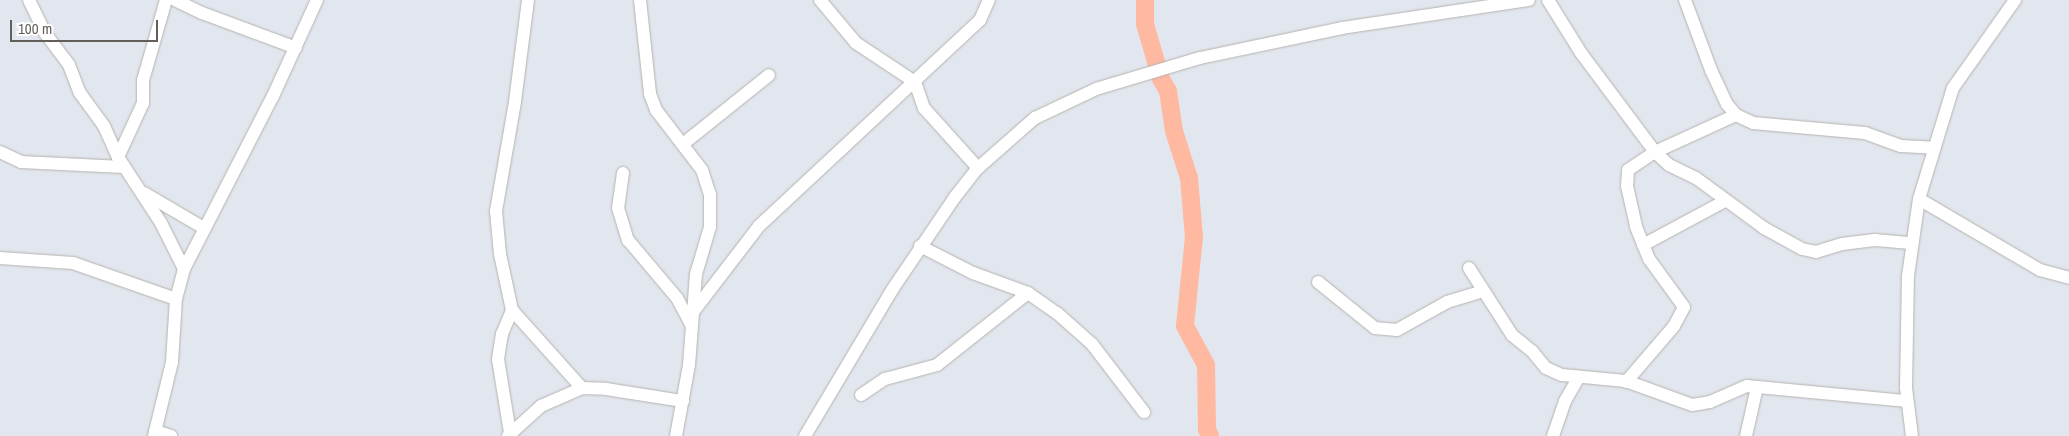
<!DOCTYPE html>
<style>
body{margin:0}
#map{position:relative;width:2069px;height:436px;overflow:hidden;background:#e2e7ef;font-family:"Archivo Narrow",sans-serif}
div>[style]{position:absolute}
.river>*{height:18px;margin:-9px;padding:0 9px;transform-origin:9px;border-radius:9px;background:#ffb9a1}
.roads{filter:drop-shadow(0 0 1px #b6b2ae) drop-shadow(0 0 1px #b6b2ae)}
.street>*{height:12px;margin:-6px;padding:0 6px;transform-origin:6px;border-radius:6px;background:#fff}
span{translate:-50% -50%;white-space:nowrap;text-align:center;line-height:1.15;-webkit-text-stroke:4px #fff;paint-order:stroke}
.scale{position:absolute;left:10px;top:20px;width:148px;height:22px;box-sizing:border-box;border:2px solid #645e5a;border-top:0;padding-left:6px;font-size:15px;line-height:18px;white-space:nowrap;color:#645e5a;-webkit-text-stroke:4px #fff;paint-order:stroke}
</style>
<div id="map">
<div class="river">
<i style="left:1145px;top:0;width:24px;rotate:90deg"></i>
<i style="left:1145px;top:24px;width:57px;rotate:73.8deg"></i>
<i style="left:1161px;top:79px;width:14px;rotate:60deg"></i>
<i style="left:1168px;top:91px;width:40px;rotate:81.5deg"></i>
<i style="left:1174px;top:131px;width:49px;rotate:72.3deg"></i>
<i style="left:1189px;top:178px;width:59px;rotate:85.2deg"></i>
<i style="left:1194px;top:237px;width:89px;rotate:95.8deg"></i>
<i style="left:1185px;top:326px;width:44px;rotate:61.7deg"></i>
<i style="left:1206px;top:365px;width:64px;rotate:89.1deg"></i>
<i style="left:1207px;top:429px;width:8px;rotate:67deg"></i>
</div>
<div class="roads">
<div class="street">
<i style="left:29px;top:0;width:37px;rotate:64deg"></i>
<i style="left:45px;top:33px;width:40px;rotate:53deg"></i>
<i style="left:69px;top:65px;width:30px;rotate:69deg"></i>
<i style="left:80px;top:93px;width:41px;rotate:54deg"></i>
<i style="left:104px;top:126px;width:34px;rotate:66deg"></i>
<i style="left:166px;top:0;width:83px;rotate:106deg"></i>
<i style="left:143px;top:80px;width:23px;rotate:90deg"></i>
<i style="left:143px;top:103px;width:60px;rotate:114.8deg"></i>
<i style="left:118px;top:157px;width:79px;rotate:56.9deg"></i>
<i style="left:161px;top:223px;width:51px;rotate:63.4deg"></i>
<i style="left:175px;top:0;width:30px;rotate:26deg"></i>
<i style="left:202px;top:13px;width:100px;rotate:20.4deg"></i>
<i style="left:528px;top:0;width:103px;rotate:97.3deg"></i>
<i style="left:515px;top:102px;width:111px;rotate:99.9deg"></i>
<i style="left:496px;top:211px;width:43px;rotate:84.7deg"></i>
<i style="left:500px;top:254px;width:57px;rotate:77.9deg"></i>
<i style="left:512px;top:310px;width:105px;rotate:48.1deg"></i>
<i style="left:640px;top:0;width:95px;rotate:83.9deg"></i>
<i style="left:650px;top:94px;width:17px;rotate:69deg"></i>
<i style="left:656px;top:110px;width:76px;rotate:52.5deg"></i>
<i style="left:702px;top:170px;width:25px;rotate:72deg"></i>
<i style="left:710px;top:194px;width:33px;rotate:90deg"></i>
<i style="left:710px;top:227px;width:49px;rotate:106.6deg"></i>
<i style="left:696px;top:274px;width:91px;rotate:94.4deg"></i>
<i style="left:689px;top:365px;width:72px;rotate:100.4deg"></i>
<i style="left:820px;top:0;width:56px;rotate:50.1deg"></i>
<i style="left:856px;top:43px;width:71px;rotate:33.5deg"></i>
<i style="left:915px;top:82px;width:28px;rotate:71deg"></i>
<i style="left:924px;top:108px;width:81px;rotate:48deg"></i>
<i style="left:1548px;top:0;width:62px;rotate:58.1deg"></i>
<i style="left:1581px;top:53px;width:124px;rotate:53.2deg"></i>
<i style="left:1655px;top:152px;width:19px;rotate:43deg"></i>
<i style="left:1669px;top:165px;width:30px;rotate:26deg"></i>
<i style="left:1696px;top:178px;width:84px;rotate:36.3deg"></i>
<i style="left:1764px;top:228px;width:43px;rotate:28.9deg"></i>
<i style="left:1802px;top:249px;width:14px;rotate:12deg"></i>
<i style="left:1816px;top:252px;width:27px;rotate:-17deg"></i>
<i style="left:1842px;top:244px;width:33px;rotate:-7deg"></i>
<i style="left:1875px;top:240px;width:36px;rotate:5deg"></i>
<i style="left:1685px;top:0;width:75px;rotate:69.6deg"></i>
<i style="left:1711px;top:70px;width:38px;rotate:65deg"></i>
<i style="left:1727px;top:104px;width:14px;rotate:51deg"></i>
<i style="left:1736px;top:115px;width:19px;rotate:25deg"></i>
<i style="left:1753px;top:123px;width:112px;rotate:5.1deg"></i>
<i style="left:1865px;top:133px;width:38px;rotate:20deg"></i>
<i style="left:1901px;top:146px;width:33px;rotate:3deg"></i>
<i style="left:683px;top:144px;width:110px;rotate:-38.7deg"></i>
<i style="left:0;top:152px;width:23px;rotate:25deg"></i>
<i style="left:21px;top:162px;width:102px;rotate:2.8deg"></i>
<i style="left:623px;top:173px;width:35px;rotate:98deg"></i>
<i style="left:618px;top:208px;width:34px;rotate:73deg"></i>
<i style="left:628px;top:240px;width:76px;rotate:49.8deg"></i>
<i style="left:677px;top:298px;width:32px;rotate:62deg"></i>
<i style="left:144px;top:193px;width:69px;rotate:30.3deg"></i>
<i style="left:1919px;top:199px;width:140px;rotate:30.4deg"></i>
<i style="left:2040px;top:270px;width:30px;rotate:15deg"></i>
<i style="left:1643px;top:245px;width:93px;rotate:-28.2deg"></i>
<i style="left:920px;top:246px;width:59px;rotate:27deg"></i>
<i style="left:973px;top:273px;width:59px;rotate:20deg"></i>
<i style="left:1028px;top:293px;width:35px;rotate:35deg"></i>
<i style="left:1057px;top:313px;width:47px;rotate:41.5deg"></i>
<i style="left:1092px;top:344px;width:86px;rotate:52.6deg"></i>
<i style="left:0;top:258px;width:73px;rotate:3.9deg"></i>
<i style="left:73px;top:263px;width:109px;rotate:19.3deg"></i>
<i style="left:1469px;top:268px;width:80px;rotate:57.3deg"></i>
<i style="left:1512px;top:335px;width:26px;rotate:39deg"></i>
<i style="left:1532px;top:351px;width:22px;rotate:51deg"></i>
<i style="left:1546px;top:368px;width:17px;rotate:24deg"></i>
<i style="left:1562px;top:375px;width:64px;rotate:5.4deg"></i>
<i style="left:1626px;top:381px;width:70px;rotate:20deg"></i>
<i style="left:1692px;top:405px;width:18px;rotate:-9deg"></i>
<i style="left:1710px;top:402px;width:40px;rotate:-23.4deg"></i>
<i style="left:1747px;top:386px;width:161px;rotate:5.4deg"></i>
<i style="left:1318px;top:282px;width:73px;rotate:38.9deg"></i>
<i style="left:1375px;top:328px;width:22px;rotate:5deg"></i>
<i style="left:1397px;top:330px;width:57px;rotate:-29.2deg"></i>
<i style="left:1447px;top:302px;width:37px;rotate:-17deg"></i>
<i style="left:693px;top:312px;width:108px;rotate:-52.5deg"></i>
<i style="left:759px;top:226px;width:302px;rotate:-43deg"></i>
<i style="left:980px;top:20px;width:22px;rotate:-66deg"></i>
<i style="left:1626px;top:382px;width:74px;rotate:-49.4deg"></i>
<i style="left:1674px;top:326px;width:21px;rotate:-62deg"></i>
<i style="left:1684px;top:307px;width:59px;rotate:-126.1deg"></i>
<i style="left:1649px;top:259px;width:35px;rotate:-112deg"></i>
<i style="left:1636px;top:226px;width:41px;rotate:-102.7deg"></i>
<i style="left:1627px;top:186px;width:16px;rotate:-86deg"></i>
<i style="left:1628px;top:170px;width:32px;rotate:-34deg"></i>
<i style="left:1655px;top:152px;width:89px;rotate:-24.6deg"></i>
<i style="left:861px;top:395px;width:29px;rotate:-34deg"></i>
<i style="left:885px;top:379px;width:54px;rotate:-15.1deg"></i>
<i style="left:937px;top:365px;width:116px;rotate:-38.4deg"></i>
<i style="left:155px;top:431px;width:17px;rotate:17deg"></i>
<i style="left:510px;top:433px;width:75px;rotate:-99.2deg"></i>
<i style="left:498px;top:359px;width:25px;rotate:-81deg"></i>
<i style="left:502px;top:334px;width:26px;rotate:-67deg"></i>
<i style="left:154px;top:436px;width:76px;rotate:-76.3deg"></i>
<i style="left:172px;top:362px;width:63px;rotate:-86.4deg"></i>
<i style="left:176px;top:299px;width:31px;rotate:-75deg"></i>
<i style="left:184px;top:269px;width:195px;rotate:-62.8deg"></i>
<i style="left:273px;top:96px;width:106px;rotate:-65.4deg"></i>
<i style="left:508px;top:436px;width:45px;rotate:-42.3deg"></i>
<i style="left:541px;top:406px;width:45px;rotate:-23.7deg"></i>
<i style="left:582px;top:388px;width:24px;rotate:2deg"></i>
<i style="left:606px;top:389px;width:78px;rotate:8.9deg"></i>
<i style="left:805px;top:436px;width:170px;rotate:-59.2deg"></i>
<i style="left:892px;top:290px;width:112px;rotate:-55.9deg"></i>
<i style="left:955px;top:197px;width:37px;rotate:-52deg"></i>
<i style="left:978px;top:168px;width:76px;rotate:-41.3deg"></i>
<i style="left:1035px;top:118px;width:68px;rotate:-25.4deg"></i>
<i style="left:1096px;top:89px;width:109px;rotate:-16.6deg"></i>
<i style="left:1200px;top:58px;width:145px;rotate:-11.9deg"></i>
<i style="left:1342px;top:28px;width:189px;rotate:-8.5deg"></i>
<i style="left:1553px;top:436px;width:37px;rotate:-71deg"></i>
<i style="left:1565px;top:401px;width:28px;rotate:-60deg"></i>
<i style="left:1746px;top:436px;width:50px;rotate:-77.3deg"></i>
<i style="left:1912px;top:436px;width:48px;rotate:-97.1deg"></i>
<i style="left:1906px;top:388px;width:112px;rotate:-89deg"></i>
<i style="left:1908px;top:276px;width:78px;rotate:-81.9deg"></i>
<i style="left:1919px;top:199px;width:116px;rotate:-73deg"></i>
<i style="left:1953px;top:88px;width:108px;rotate:-54.8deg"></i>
</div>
</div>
<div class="scale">100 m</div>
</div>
